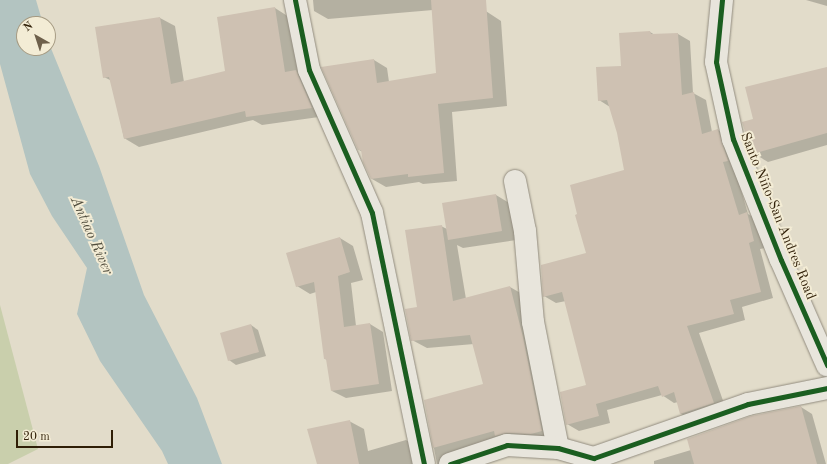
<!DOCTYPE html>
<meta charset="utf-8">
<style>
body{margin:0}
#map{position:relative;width:827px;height:464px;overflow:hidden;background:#e2dcca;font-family:"Old Standard TT",serif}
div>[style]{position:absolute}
.green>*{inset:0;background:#c9cfac}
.water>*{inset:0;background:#b3c4c1}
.shadow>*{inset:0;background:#0003}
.building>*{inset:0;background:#cec1b2}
.roads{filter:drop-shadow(0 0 1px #928c7f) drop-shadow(0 0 1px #928c7f)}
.minor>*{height:22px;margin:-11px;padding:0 11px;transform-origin:11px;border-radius:11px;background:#e8e5dc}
.tertiary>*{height:22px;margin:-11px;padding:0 11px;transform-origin:11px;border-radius:11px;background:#e8e5dc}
.cycleway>*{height:5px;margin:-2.5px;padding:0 2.5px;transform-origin:2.5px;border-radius:2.5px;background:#1b5e20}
span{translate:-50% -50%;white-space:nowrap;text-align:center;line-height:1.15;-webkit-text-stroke:4px #f3ecd5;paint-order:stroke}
.street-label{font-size:14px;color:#2f1e06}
.water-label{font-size:15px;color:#514d3d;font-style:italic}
.north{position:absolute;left:16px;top:16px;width:40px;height:40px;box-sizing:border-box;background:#f3ecd5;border:1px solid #a59a82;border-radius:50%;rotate:321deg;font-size:11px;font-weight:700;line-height:16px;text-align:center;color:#2f1e06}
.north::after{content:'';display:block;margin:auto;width:14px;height:18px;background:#6e604b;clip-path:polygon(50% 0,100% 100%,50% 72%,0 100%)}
.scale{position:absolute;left:16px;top:430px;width:97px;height:18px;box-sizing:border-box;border:2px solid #2f1e06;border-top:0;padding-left:5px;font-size:12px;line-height:14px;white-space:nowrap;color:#2f1e06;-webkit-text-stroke:3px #f3ecd5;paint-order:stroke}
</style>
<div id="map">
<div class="green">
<i style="clip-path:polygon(0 305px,38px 449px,8px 464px,0 464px)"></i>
</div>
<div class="water">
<i style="clip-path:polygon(0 0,36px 0,43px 24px,24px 24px,24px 48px,48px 48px,48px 41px,99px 166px,144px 295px,197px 398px,222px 464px,168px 464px,162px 451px,100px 361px,77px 314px,87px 268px,52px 216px,30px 174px,0 64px)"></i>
</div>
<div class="shadow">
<i style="clip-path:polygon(313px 0,469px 0,501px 21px,507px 106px,452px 112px,457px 181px,423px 184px,419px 182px,386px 187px,372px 179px,363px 152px,359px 150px,374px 60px,387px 68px,389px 82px,437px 74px,433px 10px,328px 19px,314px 11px)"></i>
<i style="clip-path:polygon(806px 0,827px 0,827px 6px)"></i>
<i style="clip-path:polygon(275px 8px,289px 17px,298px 73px,311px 80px,326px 116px,262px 125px,253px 120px,139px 147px,124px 138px,112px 81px,104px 77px,160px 18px,175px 26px,184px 82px,226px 72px)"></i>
<i style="clip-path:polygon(650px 32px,655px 35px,678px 34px,690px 41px,693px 93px,706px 100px,712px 132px,718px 130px,730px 137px,735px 169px,748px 214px,759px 220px,765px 248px,760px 249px,773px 298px,742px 307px,745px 320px,699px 333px,726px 409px,693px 421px,681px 414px,678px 402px,674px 403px,662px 395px,607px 410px,610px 423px,579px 431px,567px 424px,587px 385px,566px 301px,556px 303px,544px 296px,587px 254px,625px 171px,618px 132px,610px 107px,599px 100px)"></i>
<i style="clip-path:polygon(827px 69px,827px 145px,768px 162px,753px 153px,754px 120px)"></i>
<i style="clip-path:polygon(496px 195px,511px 204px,516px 240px,463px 248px,457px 245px,466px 299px,510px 287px,524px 295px,556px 439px,455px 464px,437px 464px,425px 401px,484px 385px,474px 344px,427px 348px,412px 340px,418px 308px,441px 226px,447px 229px)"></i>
<i style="clip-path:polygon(340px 238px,353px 246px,363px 280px,351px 283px,356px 326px,370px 324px,383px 332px,392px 391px,346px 398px,332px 391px,327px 360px,325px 359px,316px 292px,310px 294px,297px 286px,288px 253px)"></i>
<i style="clip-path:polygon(251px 325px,258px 330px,266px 356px,236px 365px,229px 360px)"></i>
<i style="clip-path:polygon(801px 407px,812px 414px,826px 464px,654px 464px,654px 461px,691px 450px)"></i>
<i style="clip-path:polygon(349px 421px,364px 429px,368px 451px,406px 440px,420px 449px,424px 464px,318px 464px)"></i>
</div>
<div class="building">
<i style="clip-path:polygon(431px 0,486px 0,493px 98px,438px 104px,444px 173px,408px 177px,408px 174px,371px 179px,363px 162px,361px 150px,358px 150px,321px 67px,374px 59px,377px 83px,436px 73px)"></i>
<i style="clip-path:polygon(275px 7px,285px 72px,296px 70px,312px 108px,246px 117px,245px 111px,124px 139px,109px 77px,103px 78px,95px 27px,160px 17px,171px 84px,225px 71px,217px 17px)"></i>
<i style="clip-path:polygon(650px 31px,651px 34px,678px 33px,682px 95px,694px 92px,702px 134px,718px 129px,728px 161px,723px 162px,739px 215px,747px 212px,754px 241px,749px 243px,761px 292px,730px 300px,734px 314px,687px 326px,714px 403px,680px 414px,674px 392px,662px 397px,658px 386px,596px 404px,599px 416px,566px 425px,560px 392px,586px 385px,562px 292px,543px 297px,541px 265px,586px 253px,575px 215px,577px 214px,570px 185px,624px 170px,617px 133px,607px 100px,598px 101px,596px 67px,621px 66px,619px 33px)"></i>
<i style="clip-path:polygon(827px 67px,827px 133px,752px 154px,742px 122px,753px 119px,745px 87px)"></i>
<i style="clip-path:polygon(496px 194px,502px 231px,448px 240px,442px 203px)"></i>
<i style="clip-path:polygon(442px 225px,453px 301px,510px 286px,523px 337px,542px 431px,531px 434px,507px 433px,495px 436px,494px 431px,433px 448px,424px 400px,483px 384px,470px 335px,411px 341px,405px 309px,417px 307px,405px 230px)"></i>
<i style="clip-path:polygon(340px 237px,350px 272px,338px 276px,344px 327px,370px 323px,379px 384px,331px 391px,326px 359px,324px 359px,314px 282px,296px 287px,286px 253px)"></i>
<i style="clip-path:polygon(251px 324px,259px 352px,228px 361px,220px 333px)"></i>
<i style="clip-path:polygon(801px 406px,817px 464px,694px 464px,687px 439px,751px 416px)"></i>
<i style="clip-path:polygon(350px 420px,359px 464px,317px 464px,307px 429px)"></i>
</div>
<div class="roads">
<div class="minor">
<i style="left:295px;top:0;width:71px;rotate:78.7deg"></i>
<i style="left:309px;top:70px;width:156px;rotate:66.2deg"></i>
<i style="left:372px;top:213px;width:256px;rotate:78.3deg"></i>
<i style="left:515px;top:181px;width:51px;rotate:78.7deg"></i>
<i style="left:525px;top:231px;width:91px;rotate:85deg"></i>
<i style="left:533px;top:322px;width:128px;rotate:78.8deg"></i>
<i style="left:450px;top:464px;width:60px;rotate:-18.4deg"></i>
<i style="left:507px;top:445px;width:51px;rotate:3.4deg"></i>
<i style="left:558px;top:448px;width:37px;rotate:16deg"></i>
<i style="left:594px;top:458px;width:163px;rotate:-19.3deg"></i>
<i style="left:748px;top:404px;width:81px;rotate:-11.4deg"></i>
</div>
<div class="tertiary">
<i style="left:722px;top:0;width:62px;rotate:95.5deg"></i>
<i style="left:716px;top:62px;width:79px;rotate:77.6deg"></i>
<i style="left:733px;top:139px;width:130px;rotate:68.4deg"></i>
<i style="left:781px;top:260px;width:115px;rotate:66.3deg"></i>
</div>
</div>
<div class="cycleway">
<i style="left:295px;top:0;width:71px;rotate:78.7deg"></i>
<i style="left:309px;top:70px;width:156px;rotate:66.2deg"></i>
<i style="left:372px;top:213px;width:256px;rotate:78.3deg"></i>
<i style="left:722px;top:0;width:62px;rotate:95.5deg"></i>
<i style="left:716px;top:62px;width:79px;rotate:77.6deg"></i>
<i style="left:733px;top:139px;width:130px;rotate:68.4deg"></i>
<i style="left:781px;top:260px;width:115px;rotate:66.3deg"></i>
<i style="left:450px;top:464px;width:60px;rotate:-18.4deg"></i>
<i style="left:507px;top:445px;width:51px;rotate:3.4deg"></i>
<i style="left:558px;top:448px;width:37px;rotate:16deg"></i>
<i style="left:594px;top:458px;width:163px;rotate:-19.3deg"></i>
<i style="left:748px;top:404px;width:81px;rotate:-11.4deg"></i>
</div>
<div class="street-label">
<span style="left:778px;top:216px;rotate:68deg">Santo Niño-San Andres Road</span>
</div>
<div class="water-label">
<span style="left:91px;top:236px;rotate:66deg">Antiao River</span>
</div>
<div class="north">N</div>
<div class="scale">20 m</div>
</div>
